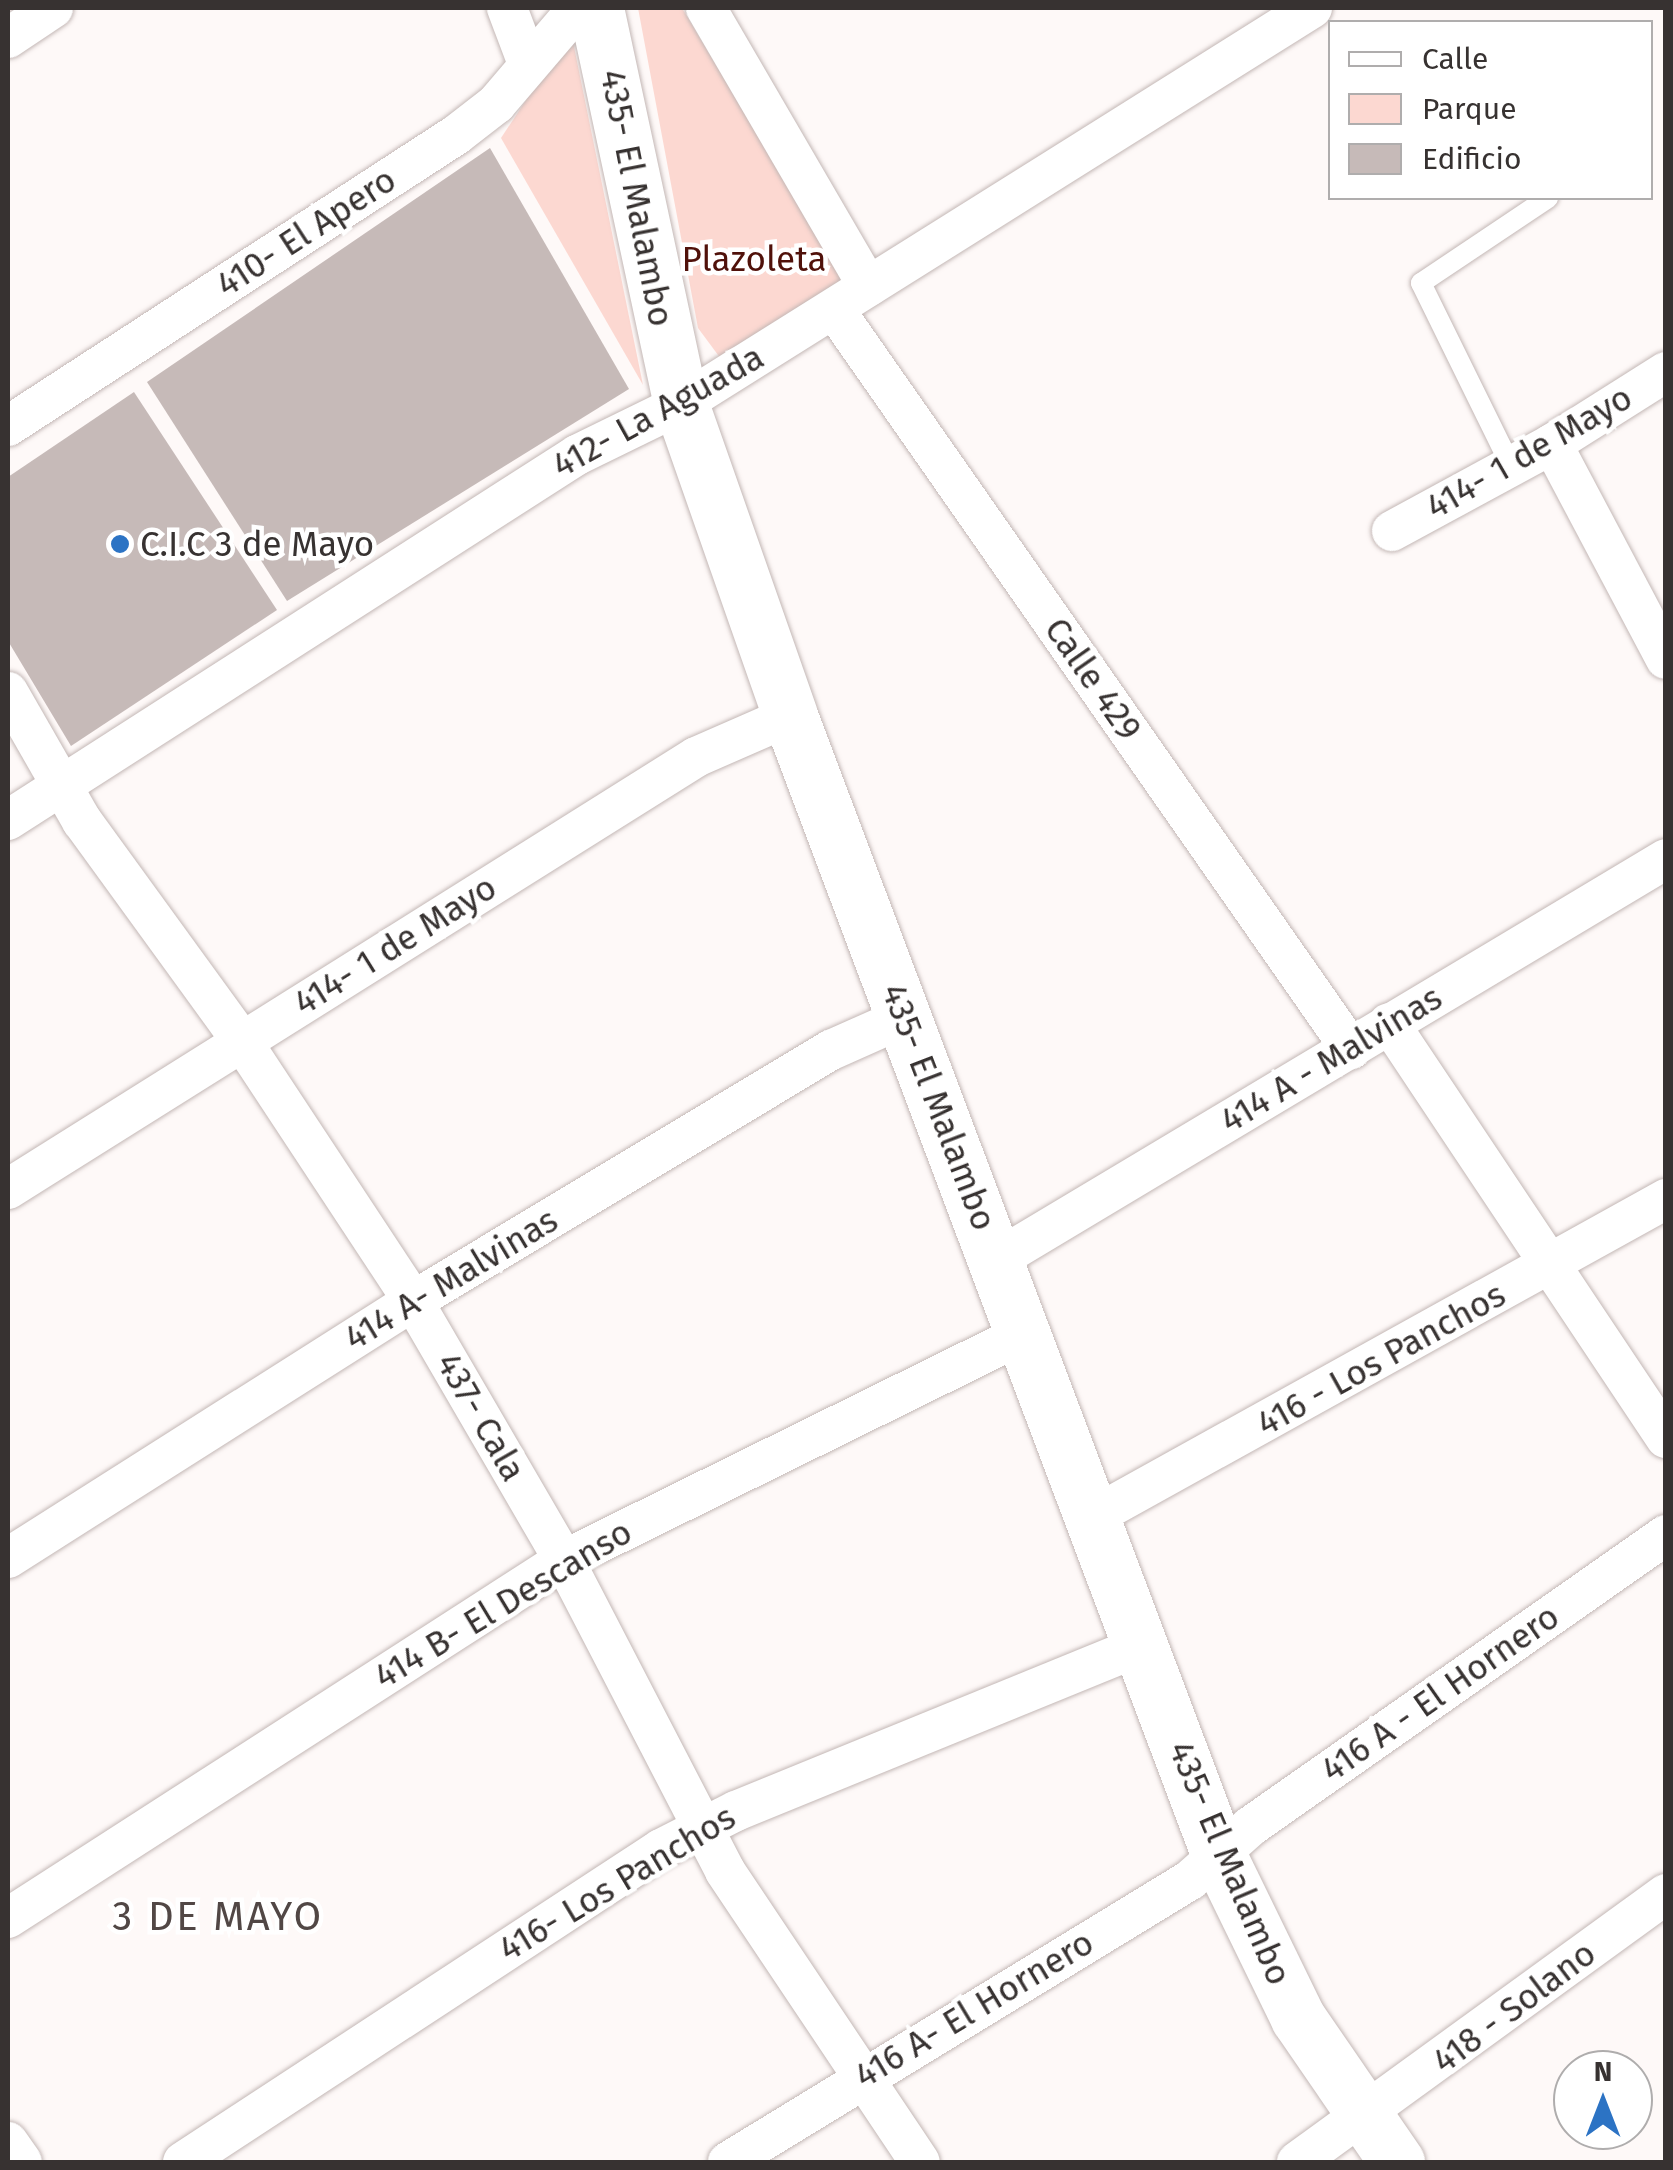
<!DOCTYPE html>
<style>
body{margin:0}
#map{position:relative;width:1673px;height:2170px;overflow:hidden;background:#fef9f8;font-family:"Fira Sans",sans-serif}
div>[style]{position:absolute}
.green>*{inset:0;background:#fcd8d1}
.building>*{inset:0;background:#c6bab8}
.roads{filter:drop-shadow(0 0 2px #c3b7b5) drop-shadow(0 0 2px #c3b7b5)}
.service>*{height:20px;margin:-10px;padding:0 10px;transform-origin:10px;border-radius:10px;background:#fff}
.minor>*{height:40px;margin:-20px;padding:0 20px;transform-origin:20px;border-radius:20px;background:#fff}
.secondary>*{height:55px;margin:-27.5px;padding:0 27.5px;transform-origin:27.5px;border-radius:27.5px;background:#fff}
.dots>*{width:28px;height:28px;translate:-50% -50%;box-sizing:border-box;border:5px solid #fff;border-radius:50%}
span{translate:-50% -50%;white-space:nowrap;text-align:center;line-height:1.15;-webkit-text-stroke:9px #fff;paint-order:stroke}
.street-label{font-size:35px;color:#373231}
.park-label{font-size:35px;color:#50110a}
.poi-label{font-size:35px;color:#373231}
.left{translate:0 -50%;text-align:left}
.quarter-label{font-size:40px;color:#514745;letter-spacing:2.5px}
.frame{position:absolute;inset:0;border:10px solid #373231;pointer-events:none}
.legend{position:absolute;left:1328px;top:20px;width:325px;height:180px;box-sizing:border-box;background:#fff;border:2px solid #afadad;margin:0;padding:12px 18px;list-style:none;font-size:30px;color:#373231}
.legend li{display:flex;align-items:center;gap:20px;height:50px}
.legend b{width:50px;border:2px solid #afadad}
.north{position:absolute;left:1553px;top:2050px;width:100px;height:100px;box-sizing:border-box;background:#fff;border:2px solid #afadad;border-radius:50%;rotate:0deg;font-size:28px;font-weight:700;line-height:40px;text-align:center;color:#373231}
.north::after{content:'';display:block;margin:auto;width:35px;height:45px;background:#2c73c4;clip-path:polygon(50% 0,100% 100%,50% 72%,0 100%)}
</style>
<div id="map">
<div class="green">
<i style="clip-path:polygon(638px 8px,682px 8px,844px 281px,721px 359px,698px 328px)"></i>
<i style="clip-path:polygon(571px 32px,643px 385px,501px 138px)"></i>
</div>
<div class="building">
<i style="clip-path:polygon(490px 148px,629px 389px,287px 601px,147px 382px)"></i>
<i style="clip-path:polygon(134px 392px,277px 610px,71px 746px,8px 641px,8px 477px)"></i>
</div>
<div class="roads">
<div class="service">
<i style="left:1511px;top:466px;width:204px;rotate:-116.2deg"></i>
<i style="left:1421px;top:283px;width:153px;rotate:-33.8deg"></i>
</div>
<div class="minor">
<i style="left:507px;top:8px;width:60px;rotate:69.4deg"></i>
<i style="left:706px;top:8px;width:322px;rotate:59.8deg"></i>
<i style="left:8px;top:38px;width:54px;rotate:-33.7deg"></i>
<i style="left:834px;top:309px;width:903px;rotate:55.06deg"></i>
<i style="left:8px;top:426px;width:534px;rotate:-33.01deg"></i>
<i style="left:456px;top:135px;width:51px;rotate:-37.8deg"></i>
<i style="left:496px;top:104px;width:126px;rotate:-49.5deg"></i>
<i style="left:1552px;top:444px;width:243px;rotate:62.1deg"></i>
<i style="left:1392px;top:531px;width:182px;rotate:-28.5deg"></i>
<i style="left:1552px;top:444px;width:135px;rotate:-32.3deg"></i>
<i style="left:8px;top:692px;width:149px;rotate:60.2deg"></i>
<i style="left:82px;top:821px;width:271px;rotate:54deg"></i>
<i style="left:241px;top:1040px;width:313px;rotate:56.6deg"></i>
<i style="left:413px;top:1301px;width:300px;rotate:59.8deg"></i>
<i style="left:564px;top:1560px;width:350px;rotate:62.6deg"></i>
<i style="left:725px;top:1871px;width:350px;rotate:56.2deg"></i>
<i style="left:8px;top:820px;width:676px;rotate:-32.68deg"></i>
<i style="left:577px;top:455px;width:116px;rotate:-26.1deg"></i>
<i style="left:681px;top:404px;width:745px;rotate:-32.11deg"></i>
<i style="left:1389px;top:1023px;width:499px;rotate:56.3deg"></i>
<i style="left:8px;top:1189px;width:812px;rotate:-32.12deg"></i>
<i style="left:696px;top:757px;width:103px;rotate:-23.6deg"></i>
<i style="left:996px;top:1260px;width:781px;rotate:-30.9deg"></i>
<i style="left:1094px;top:1516px;width:654px;rotate:-29deg"></i>
<i style="left:8px;top:1558px;width:480px;rotate:-32.4deg"></i>
<i style="left:413px;top:1301px;width:488px;rotate:-31deg"></i>
<i style="left:831px;top:1050px;width:81px;rotate:-24deg"></i>
<i style="left:8px;top:1918px;width:661px;rotate:-32.78deg"></i>
<i style="left:564px;top:1560px;width:512px;rotate:-26.21deg"></i>
<i style="left:8px;top:2142px;width:24px;rotate:55deg"></i>
<i style="left:183px;top:2162px;width:571px;rotate:-33.22deg"></i>
<i style="left:661px;top:1849px;width:84px;rotate:-26.9deg"></i>
<i style="left:736px;top:1811px;width:439px;rotate:-22.2deg"></i>
<i style="left:728px;top:2162px;width:541px;rotate:-31.4deg"></i>
<i style="left:1190px;top:1880px;width:81px;rotate:-41.5deg"></i>
<i style="left:1251px;top:1826px;width:507px;rotate:-35.04deg"></i>
<i style="left:1297px;top:2162px;width:456px;rotate:-36deg"></i>
</div>
<div class="secondary">
<i style="left:596px;top:8px;width:405px;rotate:77.9deg"></i>
<i style="left:681px;top:404px;width:330px;rotate:70.7deg"></i>
<i style="left:790px;top:716px;width:1220px;rotate:69.37deg"></i>
<i style="left:1220px;top:1858px;width:178px;rotate:64deg"></i>
<i style="left:1298px;top:2018px;width:175px;rotate:55.5deg"></i>
</div>
</div>
<div class="dots">
<i style="left:120px;top:544px;background:#2c73c4"></i>
</div>
<div class="street-label">
<span style="left:637px;top:198px;rotate:79deg">435- El Malambo</span>
<span style="left:306px;top:232px;rotate:-33deg">410- El Apero</span>
<span style="left:658px;top:411px;rotate:-29deg">412- La Aguada</span>
<span style="left:1529px;top:452px;rotate:-30deg">414- 1 de Mayo</span>
<span style="left:1093px;top:679px;rotate:55deg">Calle 429</span>
<span style="left:395px;top:945px;rotate:-32deg">414- 1 de Mayo</span>
<span style="left:1331px;top:1059px;rotate:-31deg">414 A - Malvinas</span>
<span style="left:939px;top:1107px;rotate:69deg">435- El Malambo</span>
<span style="left:451px;top:1279px;rotate:-31deg">414 A- Malvinas</span>
<span style="left:1381px;top:1359px;rotate:-29deg">416 - Los Panchos</span>
<span style="left:481px;top:1417px;rotate:60deg">437- Cala</span>
<span style="left:503px;top:1604px;rotate:-31deg">414 B- El Descanso</span>
<span style="left:1440px;top:1693px;rotate:-35deg">416 A - El Hornero</span>
<span style="left:1230px;top:1863px;rotate:67deg">435- El Malambo</span>
<span style="left:617px;top:1883px;rotate:-31deg">416- Los Panchos</span>
<span style="left:1514px;top:2007px;rotate:-37deg">418 - Solano</span>
<span style="left:974px;top:2009px;rotate:-31deg">416 A- El Hornero</span>
</div>
<div class="park-label">
<span style="left:754px;top:259px">Plazoleta</span>
</div>
<div class="poi-label">
<span class="left" style="left:140px;top:544px">C.I.C 3 de Mayo</span>
</div>
<div class="quarter-label">
<span style="left:218px;top:1917px">3 DE MAYO</span>
</div>
<div class="frame"></div>
<ul class="legend">
<li><b style="height:12px;background:#fff"></b>Calle</li>
<li><b style="height:28px;background:#fcd8d1"></b>Parque</li>
<li><b style="height:28px;background:#c6bab8"></b>Edificio</li>
</ul>
<div class="north">N</div>
</div>
